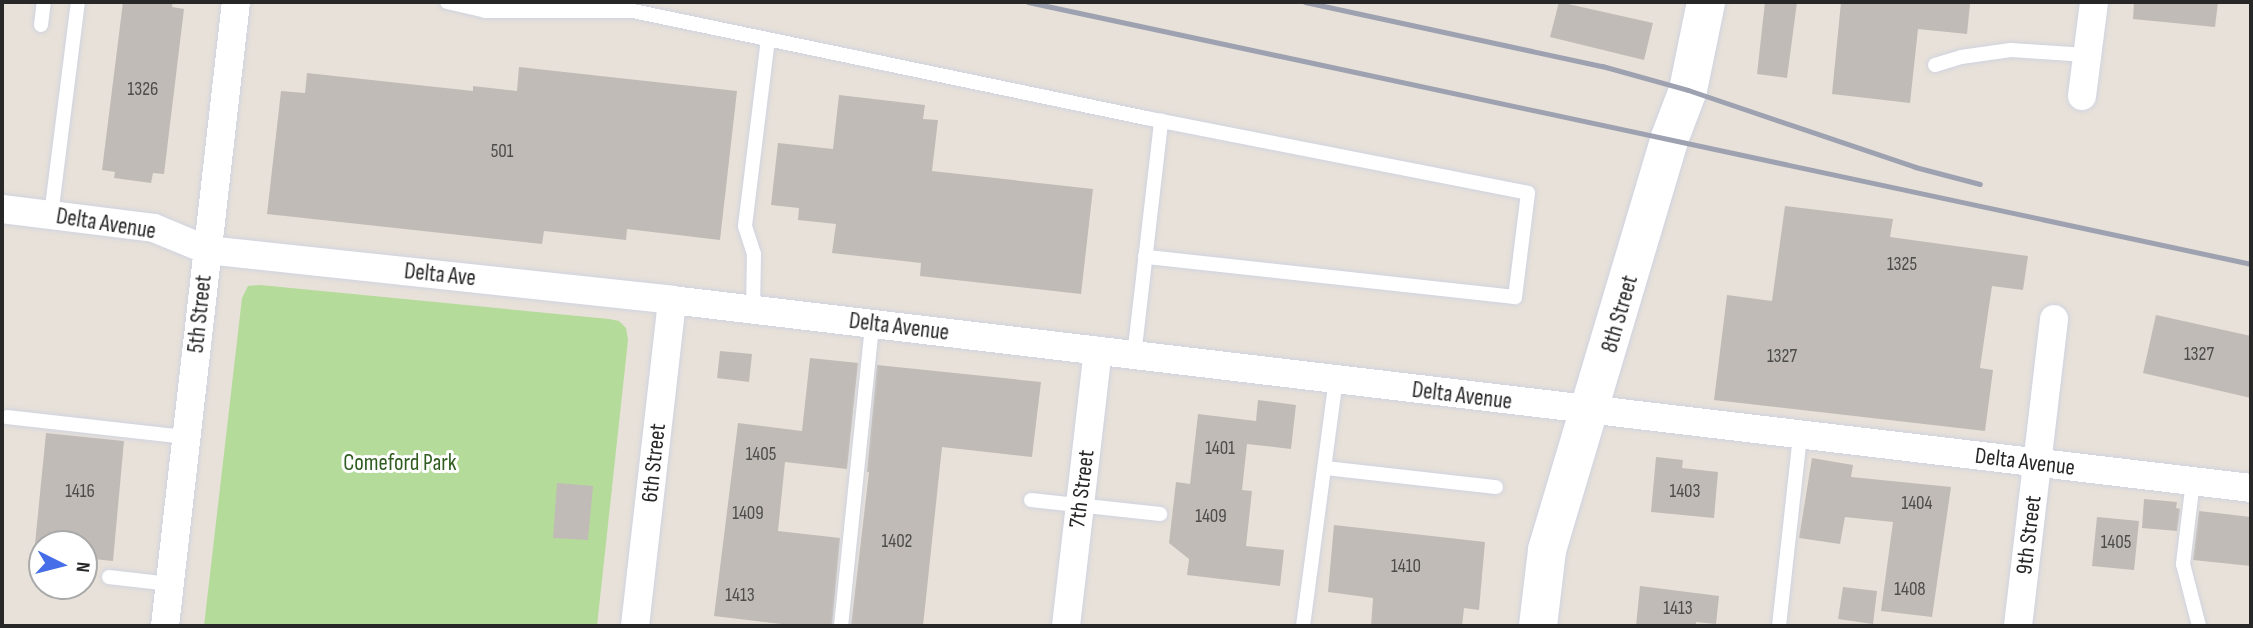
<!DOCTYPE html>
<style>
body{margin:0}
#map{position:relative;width:2253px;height:628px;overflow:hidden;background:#e8e1d9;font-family:"Sofia Sans Condensed",sans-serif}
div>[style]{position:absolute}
.green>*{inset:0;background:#b4db9a}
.building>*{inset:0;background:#c0bbb6}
.roads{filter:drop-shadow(0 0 2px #cfd3df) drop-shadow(0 0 2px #cfd3df)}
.lane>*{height:14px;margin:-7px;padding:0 7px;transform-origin:7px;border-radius:7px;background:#fff}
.street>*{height:28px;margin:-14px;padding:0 14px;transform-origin:14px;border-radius:14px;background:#fff}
.secondary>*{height:38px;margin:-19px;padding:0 19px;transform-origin:19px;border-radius:19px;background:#fff}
.rail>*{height:5px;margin:-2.5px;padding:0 2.5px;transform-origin:2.5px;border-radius:2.5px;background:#9da1b0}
span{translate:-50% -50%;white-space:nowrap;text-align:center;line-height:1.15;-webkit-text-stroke:6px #fff;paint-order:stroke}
.number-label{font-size:19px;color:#4d4c4b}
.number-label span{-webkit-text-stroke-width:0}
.street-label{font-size:23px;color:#272727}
.park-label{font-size:23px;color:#2f5c1f}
.frame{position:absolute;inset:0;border:4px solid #272727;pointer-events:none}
.north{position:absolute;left:28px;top:530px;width:70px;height:70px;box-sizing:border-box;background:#fff;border:2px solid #a9a9a9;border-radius:50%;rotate:96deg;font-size:19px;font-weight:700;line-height:28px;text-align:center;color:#272727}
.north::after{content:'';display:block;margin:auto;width:24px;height:32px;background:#466ee9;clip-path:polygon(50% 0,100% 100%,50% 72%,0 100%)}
</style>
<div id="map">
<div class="green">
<i style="clip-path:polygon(260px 285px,609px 319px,619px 321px,626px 328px,628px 340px,597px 626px,204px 626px,242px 298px,248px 286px)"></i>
</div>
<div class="building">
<i style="clip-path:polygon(123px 2px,173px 2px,172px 7px,184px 9px,164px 174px,153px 173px,151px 183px,114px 178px,115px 172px,102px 170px)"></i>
<i style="clip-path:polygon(1559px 2px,1653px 23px,1644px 60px,1550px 37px)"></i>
<i style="clip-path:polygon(1765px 2px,1797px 2px,1787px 78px,1757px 74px)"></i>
<i style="clip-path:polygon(1841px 2px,1970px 4px,1967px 34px,1918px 29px,1910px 103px,1832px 94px)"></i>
<i style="clip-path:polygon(2134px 2px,2218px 2px,2215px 27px,2133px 19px)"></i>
<i style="clip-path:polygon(519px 67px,737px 91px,720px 240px,627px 229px,626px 240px,544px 231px,542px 244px,267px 214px,281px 91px,305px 93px,307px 73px,473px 91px,473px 86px,517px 91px)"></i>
<i style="clip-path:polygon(839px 95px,925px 105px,923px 119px,938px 120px,932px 171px,1093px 189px,1081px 294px,920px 276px,921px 263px,832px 253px,836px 224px,798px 220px,799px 208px,771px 205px,778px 143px,833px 149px)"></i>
<i style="clip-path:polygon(1785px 206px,1893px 219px,1890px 237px,2028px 256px,2023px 290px,1992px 286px,1980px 368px,1993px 370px,1985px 431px,1714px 400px,1727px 295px,1772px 301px)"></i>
<i style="clip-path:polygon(2156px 315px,2251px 336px,2251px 398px,2143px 373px)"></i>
<i style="clip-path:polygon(720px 351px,752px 354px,749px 382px,717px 378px)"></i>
<i style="clip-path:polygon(810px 358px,858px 363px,847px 469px,785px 462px,778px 531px,840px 538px,832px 626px,799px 626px,714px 616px,738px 423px,802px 431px)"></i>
<i style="clip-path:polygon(877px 365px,1041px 382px,1032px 457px,942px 447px,923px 626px,851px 626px,869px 472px,867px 472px)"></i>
<i style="clip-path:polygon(1258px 400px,1296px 405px,1291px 449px,1247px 444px,1242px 490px,1252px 491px,1246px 546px,1284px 550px,1280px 586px,1187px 575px,1189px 559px,1169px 543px,1176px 482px,1190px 484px,1198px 414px,1256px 421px)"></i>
<i style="clip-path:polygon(46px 433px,124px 441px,113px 561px,84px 558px,84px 544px,42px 544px,42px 554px,34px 554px)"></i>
<i style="clip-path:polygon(1656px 457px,1683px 460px,1682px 468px,1718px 472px,1714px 518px,1651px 512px)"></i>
<i style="clip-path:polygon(1812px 458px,1853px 465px,1851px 477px,1951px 487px,1932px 617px,1881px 611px,1893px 522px,1845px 517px,1840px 544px,1799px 538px)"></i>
<i style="clip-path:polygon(557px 483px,593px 486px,588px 540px,553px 538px)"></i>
<i style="clip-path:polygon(2144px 499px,2177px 502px,2176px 508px,2180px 509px,2177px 531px,2142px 528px)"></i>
<i style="clip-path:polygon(2199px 511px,2251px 517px,2251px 566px,2193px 560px)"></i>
<i style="clip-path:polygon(2097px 517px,2139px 521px,2134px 570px,2092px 566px)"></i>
<i style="clip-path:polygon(1334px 525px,1485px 542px,1479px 610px,1464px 608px,1462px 626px,1371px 626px,1373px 598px,1328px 592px)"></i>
<i style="clip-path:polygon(1640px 586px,1719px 596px,1716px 624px,1696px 622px,1696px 626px,1636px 626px)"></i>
<i style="clip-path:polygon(1843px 587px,1877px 591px,1873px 624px,1838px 619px)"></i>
</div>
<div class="roads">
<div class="lane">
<i style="left:447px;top:2px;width:39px;rotate:13deg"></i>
<i style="left:485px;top:11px;width:148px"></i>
<i style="left:633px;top:11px;width:524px;rotate:11.78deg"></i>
<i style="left:1146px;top:118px;width:389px;rotate:11.1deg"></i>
<i style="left:1528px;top:193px;width:105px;rotate:97.1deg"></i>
<i style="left:1515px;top:297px;width:372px;rotate:-173.8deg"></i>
<i style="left:41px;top:25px;width:23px;rotate:-83deg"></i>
<i style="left:1935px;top:65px;width:27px;rotate:-17deg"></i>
<i style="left:1961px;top:57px;width:50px;rotate:-8deg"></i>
<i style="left:2011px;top:50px;width:76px;rotate:3.8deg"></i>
<i style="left:51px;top:215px;width:215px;rotate:-82.8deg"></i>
<i style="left:753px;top:310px;width:56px;rotate:-89deg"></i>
<i style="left:754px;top:254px;width:29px;rotate:-108deg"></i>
<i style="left:745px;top:226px;width:188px;rotate:-83deg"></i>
<i style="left:1134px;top:356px;width:237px;rotate:-83.4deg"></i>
<i style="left:7px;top:417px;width:180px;rotate:6.4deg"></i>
<i style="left:1326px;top:468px;width:171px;rotate:6.4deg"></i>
<i style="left:2193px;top:481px;width:84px;rotate:96.9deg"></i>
<i style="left:2183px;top:564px;width:64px;rotate:75.5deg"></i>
<i style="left:1031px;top:500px;width:130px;rotate:6.2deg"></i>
<i style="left:109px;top:577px;width:61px;rotate:6.5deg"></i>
<i style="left:841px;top:626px;width:304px;rotate:-84.1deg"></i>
<i style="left:1303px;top:626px;width:248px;rotate:-82.4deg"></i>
<i style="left:1779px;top:626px;width:192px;rotate:-83.7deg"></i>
</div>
<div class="street">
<i style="left:2082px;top:96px;width:95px;rotate:-82.7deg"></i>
<i style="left:2px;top:209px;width:153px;rotate:7.1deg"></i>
<i style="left:154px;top:228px;width:57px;rotate:22.5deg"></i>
<i style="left:207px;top:250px;width:468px;rotate:6.1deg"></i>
<i style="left:672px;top:300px;width:1590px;rotate:6.79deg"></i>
<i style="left:165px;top:626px;width:628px;rotate:-83.51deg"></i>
<i style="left:635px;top:626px;width:328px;rotate:-83.5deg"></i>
<i style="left:1066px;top:626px;width:277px;rotate:-83.4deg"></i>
<i style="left:2018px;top:626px;width:309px;rotate:-83.3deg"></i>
</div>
<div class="secondary">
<i style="left:1538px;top:626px;width:77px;rotate:-83.2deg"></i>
<i style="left:1547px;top:550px;width:428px;rotate:-73.4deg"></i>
<i style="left:1669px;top:140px;width:53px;rotate:-69.2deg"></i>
<i style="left:1688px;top:90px;width:90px;rotate:-78.4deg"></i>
</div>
</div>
<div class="rail">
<i style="left:1028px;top:2px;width:1251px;rotate:12.09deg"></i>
<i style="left:1305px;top:2px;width:304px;rotate:12.2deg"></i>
<i style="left:1602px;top:66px;width:89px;rotate:15.6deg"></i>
<i style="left:1688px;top:90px;width:240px;rotate:18.7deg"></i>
<i style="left:1915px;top:167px;width:67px;rotate:14.7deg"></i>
</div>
<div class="number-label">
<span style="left:143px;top:90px">1326</span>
<span style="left:502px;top:152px">501</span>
<span style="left:1902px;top:265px">1325</span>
<span style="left:2199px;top:355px">1327</span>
<span style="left:1782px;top:357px">1327</span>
<span style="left:1220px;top:449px">1401</span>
<span style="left:761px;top:455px">1405</span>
<span style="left:80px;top:492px">1416</span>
<span style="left:1685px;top:492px">1403</span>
<span style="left:1917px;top:504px">1404</span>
<span style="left:748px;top:514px">1409</span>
<span style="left:1211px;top:517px">1409</span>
<span style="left:897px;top:542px">1402</span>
<span style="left:2116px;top:543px">1405</span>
<span style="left:1406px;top:567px">1410</span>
<span style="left:1910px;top:590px">1408</span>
<span style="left:740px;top:596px">1413</span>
<span style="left:1678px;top:609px">1413</span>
</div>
<div class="street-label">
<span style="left:106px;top:224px;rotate:9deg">Delta Avenue</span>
<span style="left:440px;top:275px;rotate:6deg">Delta Ave</span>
<span style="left:200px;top:314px;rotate:-84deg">5th Street</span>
<span style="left:1620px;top:314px;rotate:-74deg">8th Street</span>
<span style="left:899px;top:327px;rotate:7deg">Delta Avenue</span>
<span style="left:1462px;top:396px;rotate:7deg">Delta Avenue</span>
<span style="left:2025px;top:462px;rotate:7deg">Delta Avenue</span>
<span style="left:654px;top:463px;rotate:-84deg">6th Street</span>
<span style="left:1082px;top:489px;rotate:-83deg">7th Street</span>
<span style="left:2029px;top:535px;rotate:-83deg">9th Street</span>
</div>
<div class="park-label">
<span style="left:400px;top:463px">Comeford Park</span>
</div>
<div class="frame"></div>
<div class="north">N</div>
</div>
